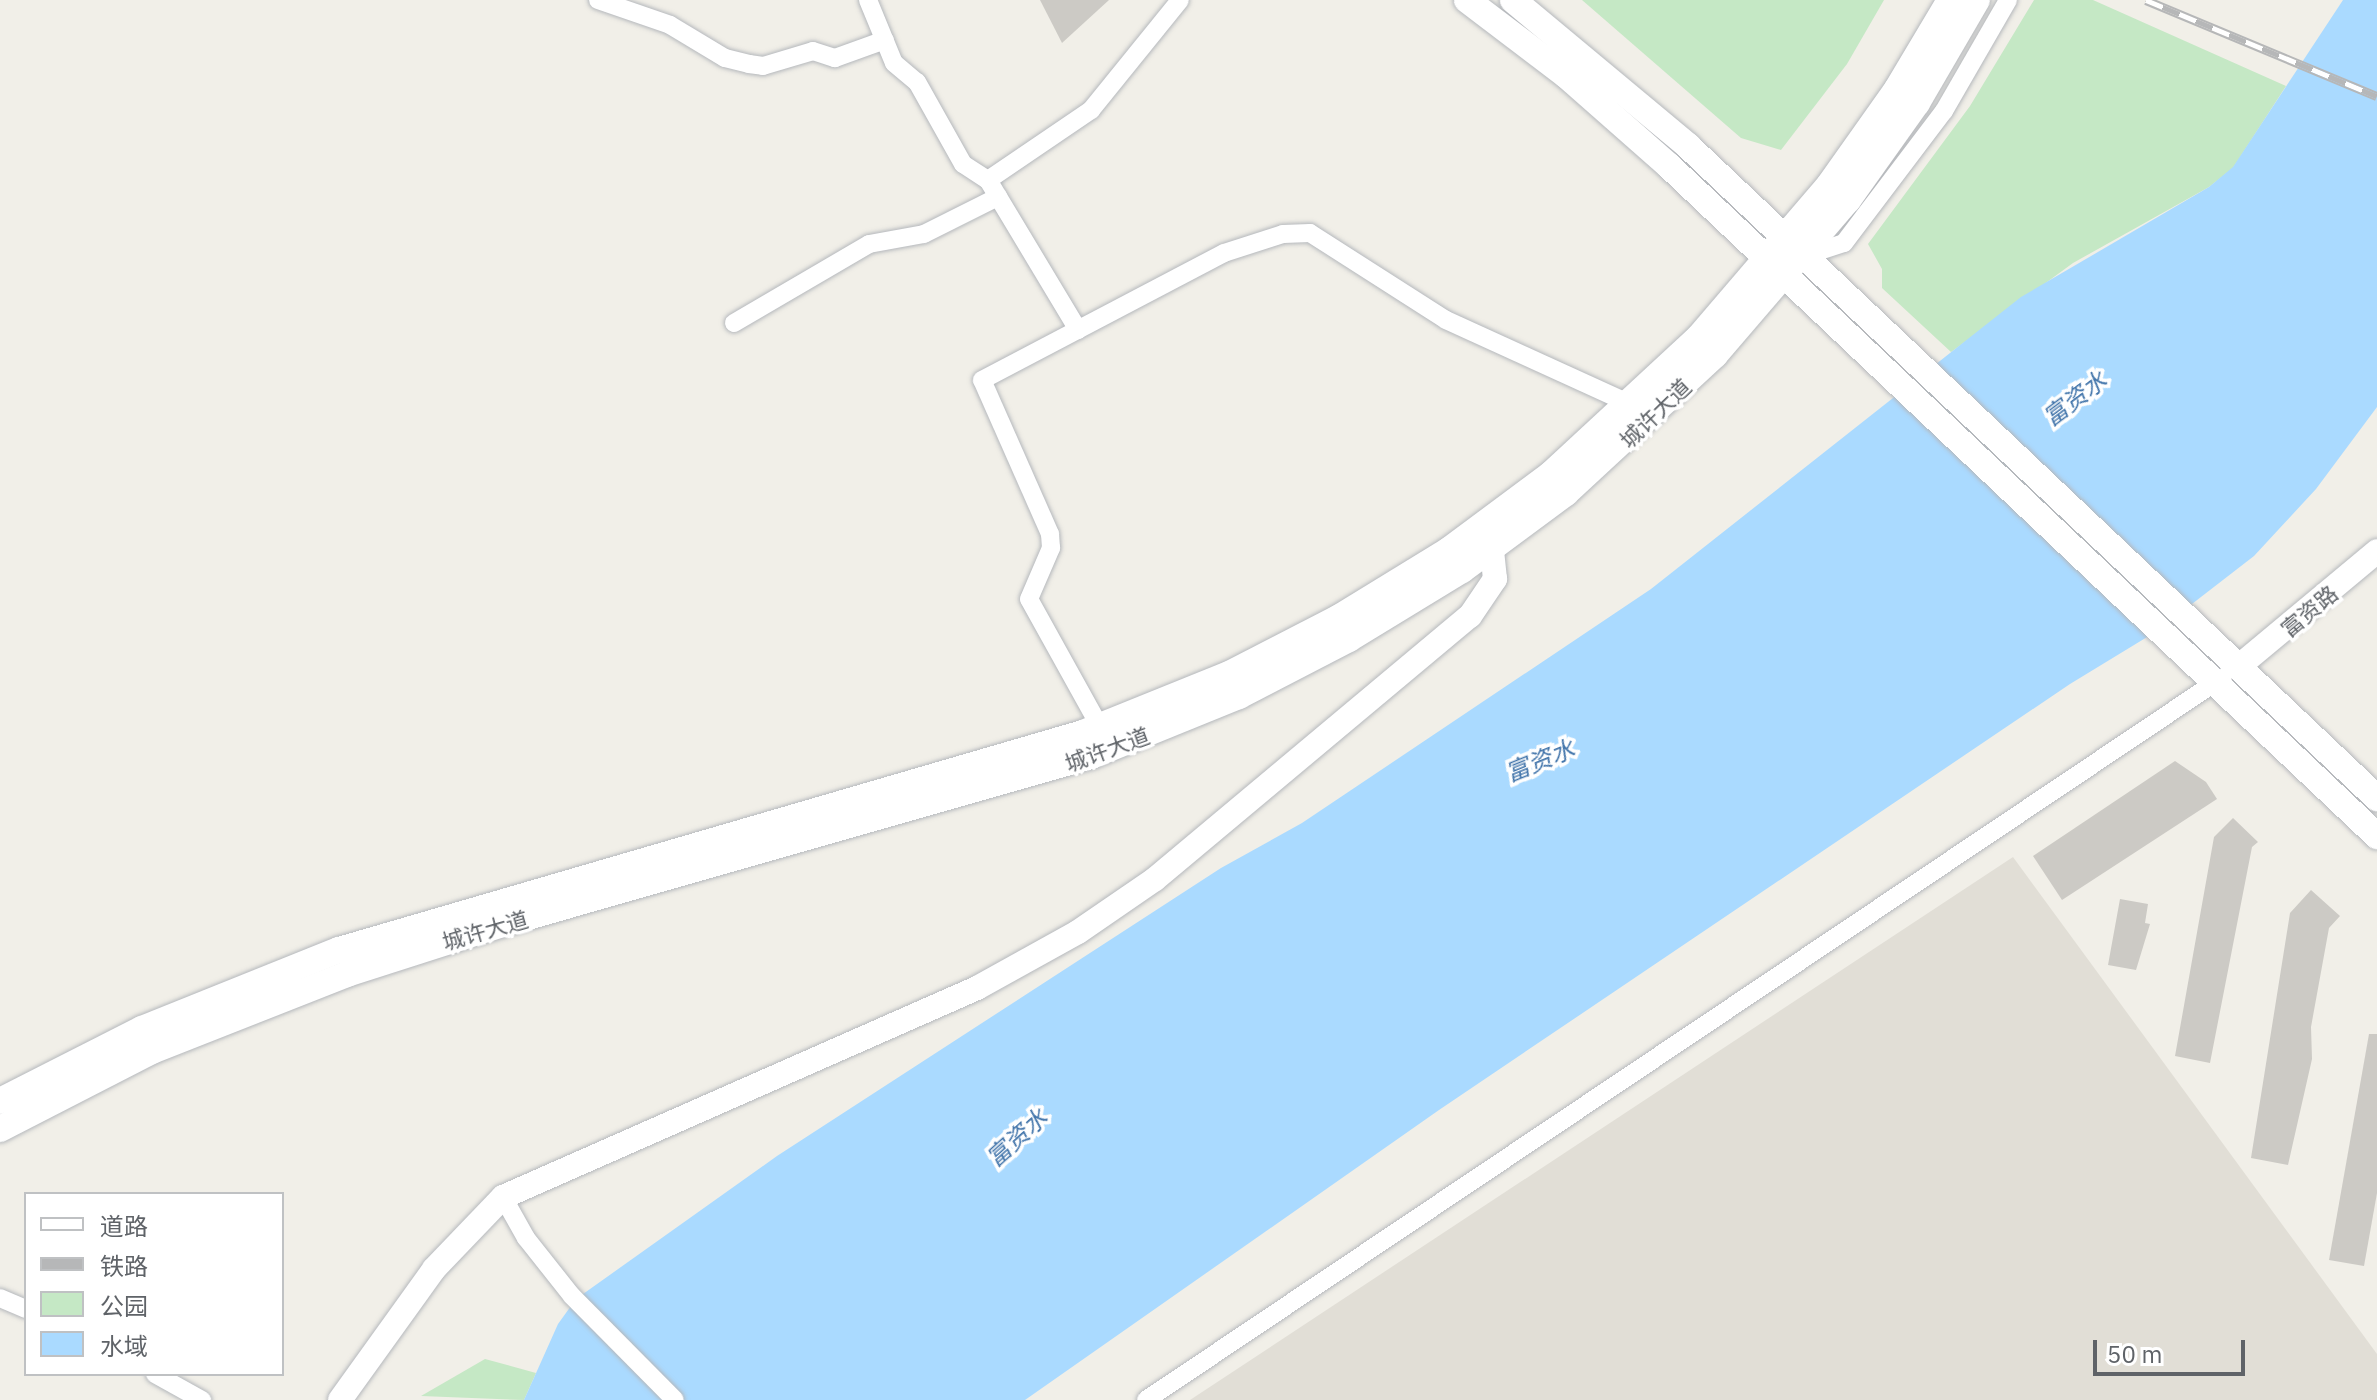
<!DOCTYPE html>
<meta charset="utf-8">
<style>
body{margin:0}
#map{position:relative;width:2377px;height:1400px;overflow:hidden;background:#f1efe8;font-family:"IBM Plex Sans","Noto Sans SC",sans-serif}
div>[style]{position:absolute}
.education>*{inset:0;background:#e1ded6}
.green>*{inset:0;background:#c5e8c5}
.water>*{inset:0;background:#aadaff}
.building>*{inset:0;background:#cccac5}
.roads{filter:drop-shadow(0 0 2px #b5b8bc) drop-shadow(0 0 2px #b5b8bc)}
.minor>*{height:18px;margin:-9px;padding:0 9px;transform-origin:9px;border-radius:9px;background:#fff}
.tertiary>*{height:24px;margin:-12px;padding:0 12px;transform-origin:12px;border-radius:12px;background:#fff}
.secondary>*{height:26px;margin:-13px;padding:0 13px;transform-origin:13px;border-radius:13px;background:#fff}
.rail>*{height:9px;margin-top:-4.5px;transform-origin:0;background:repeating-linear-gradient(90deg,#fff 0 18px,#b6b7b8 0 36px);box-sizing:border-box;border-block:2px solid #b6b7b8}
span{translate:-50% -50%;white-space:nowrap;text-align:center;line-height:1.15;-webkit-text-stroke:7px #fff;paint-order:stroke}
.street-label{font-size:22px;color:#5f6368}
.water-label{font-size:24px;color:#4174aa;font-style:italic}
.legend{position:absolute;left:24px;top:1192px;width:260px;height:184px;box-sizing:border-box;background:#fff;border:2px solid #bfc1c3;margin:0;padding:10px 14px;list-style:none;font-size:24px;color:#5f6368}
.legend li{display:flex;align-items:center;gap:16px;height:40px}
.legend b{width:40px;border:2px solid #bfc1c3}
.scale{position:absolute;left:2093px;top:1340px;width:152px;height:36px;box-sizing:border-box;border:4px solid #5f6368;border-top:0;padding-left:10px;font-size:24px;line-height:28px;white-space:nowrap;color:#5f6368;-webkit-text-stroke:6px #fff;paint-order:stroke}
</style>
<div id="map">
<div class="education">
<i style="clip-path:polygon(2013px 857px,2377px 1354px,2377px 1400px,1190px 1400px)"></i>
</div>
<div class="green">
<i style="clip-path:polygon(1582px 0,1884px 0,1847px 64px,1781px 150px,1741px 138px)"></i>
<i style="clip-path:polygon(2034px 0,2093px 0,2286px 86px,2233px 168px,2209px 187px,2073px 263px,1951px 352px,1882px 288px,1882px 269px,1868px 244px,1970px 106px)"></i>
<i style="clip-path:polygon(485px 1359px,536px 1373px,524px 1400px,421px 1396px)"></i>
</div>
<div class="water">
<i style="clip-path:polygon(2343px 0,2377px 0,2377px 407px,2316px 489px,2254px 556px,2157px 631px,2070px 684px,1439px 1110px,1025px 1400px,524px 1400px,558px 1324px,576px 1299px,777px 1156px,1221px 868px,1302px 823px,1651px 589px,2021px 297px,2209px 187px,2233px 167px)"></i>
</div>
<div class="building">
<i style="clip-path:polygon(1040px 0,1109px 0,1062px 43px)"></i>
<i style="clip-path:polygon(2175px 761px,2206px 782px,2217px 799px,2062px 900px,2033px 856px)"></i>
<i style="clip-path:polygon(2233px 818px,2258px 842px,2252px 847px,2210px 1063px,2175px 1056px,2214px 837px)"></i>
<i style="clip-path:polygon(2311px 890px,2340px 916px,2329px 928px,2311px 1027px,2312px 1059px,2288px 1165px,2251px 1158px,2290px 913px)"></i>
<i style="clip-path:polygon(2120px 899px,2148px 904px,2145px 923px,2150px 924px,2136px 970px,2108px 965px)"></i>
<i style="clip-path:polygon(2369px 1034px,2377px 1034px,2377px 1193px,2364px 1266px,2329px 1260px)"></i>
</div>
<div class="roads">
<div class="minor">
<i style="left:598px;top:0;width:76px;rotate:19.1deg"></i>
<i style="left:670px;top:25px;width:64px;rotate:31deg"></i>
<i style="left:725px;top:58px;width:25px;rotate:14deg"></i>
<i style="left:749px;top:64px;width:14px;rotate:8deg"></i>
<i style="left:763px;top:66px;width:52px;rotate:-16.7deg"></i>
<i style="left:813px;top:51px;width:23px;rotate:18deg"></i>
<i style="left:835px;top:58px;width:53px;rotate:-19.8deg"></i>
<i style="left:868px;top:0;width:68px;rotate:67.6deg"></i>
<i style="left:894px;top:63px;width:30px;rotate:40deg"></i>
<i style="left:917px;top:82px;width:94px;rotate:60.7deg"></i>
<i style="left:963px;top:164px;width:30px;rotate:33deg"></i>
<i style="left:988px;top:180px;width:175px;rotate:59deg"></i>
<i style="left:988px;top:180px;width:125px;rotate:-34.2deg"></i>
<i style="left:1091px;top:110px;width:141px;rotate:-51deg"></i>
<i style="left:1804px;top:256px;width:42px;rotate:-18deg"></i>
<i style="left:1844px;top:243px;width:166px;rotate:-52.9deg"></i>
<i style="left:1944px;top:111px;width:128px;rotate:-60deg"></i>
<i style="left:734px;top:323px;width:156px;rotate:-30.3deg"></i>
<i style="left:869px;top:244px;width:56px;rotate:-10.3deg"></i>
<i style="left:924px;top:234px;width:83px;rotate:-26.6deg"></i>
<i style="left:1100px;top:727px;width:146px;rotate:-119deg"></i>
<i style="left:1029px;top:599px;width:56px;rotate:-66.7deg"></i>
<i style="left:1051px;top:548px;width:14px;rotate:-94deg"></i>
<i style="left:1050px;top:534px;width:168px;rotate:-113.8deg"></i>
<i style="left:982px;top:380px;width:273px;rotate:-27.7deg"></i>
<i style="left:1224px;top:253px;width:62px;rotate:-17.9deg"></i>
<i style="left:1283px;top:234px;width:27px;rotate:-2deg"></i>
<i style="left:1310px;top:233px;width:161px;rotate:32.6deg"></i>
<i style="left:1446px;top:320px;width:202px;rotate:24.5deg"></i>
<i style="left:503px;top:1197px;width:47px;rotate:60.7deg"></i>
<i style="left:526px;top:1238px;width:74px;rotate:51.6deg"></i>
<i style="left:572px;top:1296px;width:146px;rotate:45.3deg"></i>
<i style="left:0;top:1298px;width:28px;rotate:23deg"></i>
<i style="left:155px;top:1374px;width:54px;rotate:29deg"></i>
<i style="left:1146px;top:1400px;width:1297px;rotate:-33.87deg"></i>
</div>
<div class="tertiary">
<i style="left:2238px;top:667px;width:181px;rotate:-39.8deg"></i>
<i style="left:340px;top:1400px;width:161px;rotate:-54.3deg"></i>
<i style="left:434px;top:1269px;width:100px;rotate:-46.2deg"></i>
<i style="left:503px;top:1197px;width:518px;rotate:-23.79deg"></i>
<i style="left:977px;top:988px;width:115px;rotate:-29deg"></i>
<i style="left:1078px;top:932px;width:93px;rotate:-34.5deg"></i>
<i style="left:1155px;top:879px;width:410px;rotate:-39.9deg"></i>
<i style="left:1470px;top:616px;width:45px;rotate:-56deg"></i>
<i style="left:1495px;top:579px;width:31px;rotate:-96deg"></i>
<i style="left:1492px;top:548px;width:16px;rotate:-130deg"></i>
</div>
<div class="secondary">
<i style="left:1467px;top:0;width:126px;rotate:37.2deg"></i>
<i style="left:1567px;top:76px;width:136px;rotate:41.4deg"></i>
<i style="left:1669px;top:166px;width:975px;rotate:43.42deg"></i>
<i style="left:1513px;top:0;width:228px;rotate:39.8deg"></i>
<i style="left:1688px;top:146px;width:949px;rotate:43.42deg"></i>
<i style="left:0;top:1101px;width:159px;rotate:-26.9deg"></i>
<i style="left:142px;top:1029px;width:212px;rotate:-21.9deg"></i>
<i style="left:339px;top:950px;width:775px;rotate:-16.26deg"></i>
<i style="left:1083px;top:733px;width:157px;rotate:-22deg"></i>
<i style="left:1229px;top:674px;width:123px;rotate:-27.2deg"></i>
<i style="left:1338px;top:618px;width:130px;rotate:-31.5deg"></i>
<i style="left:1449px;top:550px;width:127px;rotate:-36.7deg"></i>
<i style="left:1551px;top:474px;width:200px;rotate:-42.8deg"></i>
<i style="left:1698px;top:338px;width:201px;rotate:-49.4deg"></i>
<i style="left:1829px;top:185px;width:118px;rotate:-54.7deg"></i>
<i style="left:1897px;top:89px;width:104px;rotate:-59.2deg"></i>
<i style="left:0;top:1129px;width:171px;rotate:-27.2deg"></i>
<i style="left:152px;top:1051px;width:210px;rotate:-21.5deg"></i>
<i style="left:347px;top:974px;width:164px;rotate:-17.8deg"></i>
<i style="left:503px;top:924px;width:612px;rotate:-15.95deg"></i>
<i style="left:1091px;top:756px;width:160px;rotate:-22.1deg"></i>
<i style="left:1239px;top:696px;width:124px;rotate:-27.4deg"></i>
<i style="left:1349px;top:639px;width:132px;rotate:-31.4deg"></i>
<i style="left:1462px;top:570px;width:129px;rotate:-36.5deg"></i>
<i style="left:1566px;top:493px;width:203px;rotate:-42.8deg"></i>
<i style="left:1715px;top:355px;width:204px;rotate:-49.4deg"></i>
<i style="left:1848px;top:200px;width:119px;rotate:-54.6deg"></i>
<i style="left:1917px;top:103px;width:119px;rotate:-59.8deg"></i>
</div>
</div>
<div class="rail">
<i style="left:2146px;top:0;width:250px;rotate:22.6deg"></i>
</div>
<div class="street-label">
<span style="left:1655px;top:413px;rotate:-44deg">城许大道</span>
<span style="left:2309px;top:611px;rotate:-40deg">富资路</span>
<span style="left:1107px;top:749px;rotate:-20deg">城许大道</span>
<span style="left:485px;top:930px;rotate:-16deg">城许大道</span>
</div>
<div class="water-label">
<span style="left:2075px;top:399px;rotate:-37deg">富资水</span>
<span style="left:1540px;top:761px;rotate:-22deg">富资水</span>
<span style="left:1017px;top:1138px;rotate:-42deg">富资水</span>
</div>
<ul class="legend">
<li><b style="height:10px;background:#fff"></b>道路</li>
<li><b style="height:10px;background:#b6b7b8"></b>铁路</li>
<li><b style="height:22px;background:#c5e8c5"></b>公园</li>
<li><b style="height:22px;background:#aadaff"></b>水域</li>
</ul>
<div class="scale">50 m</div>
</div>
